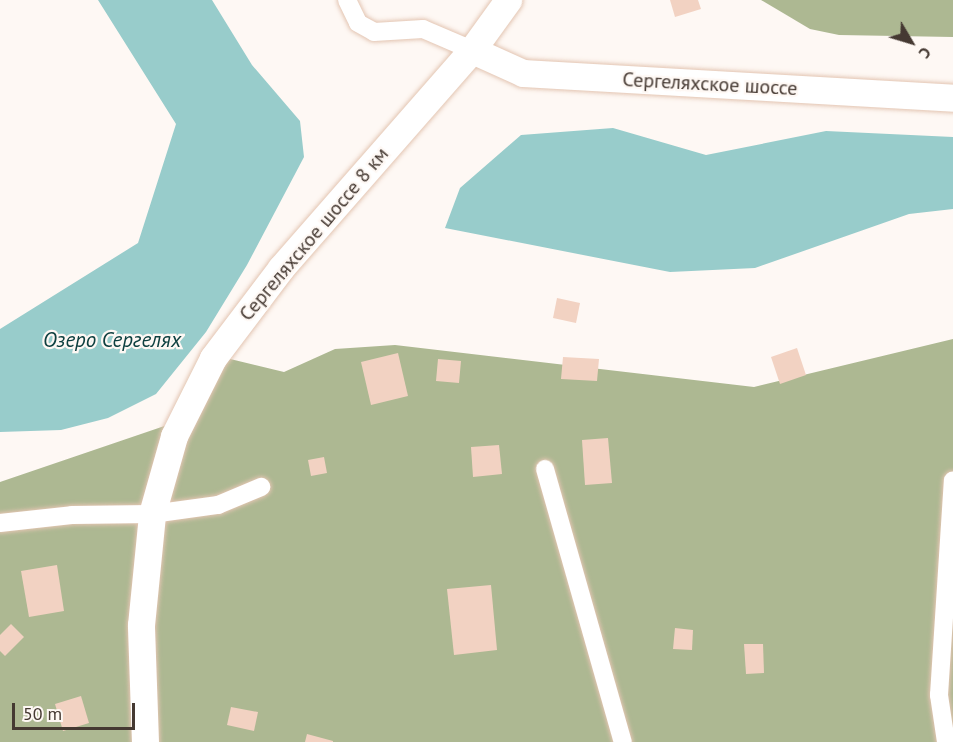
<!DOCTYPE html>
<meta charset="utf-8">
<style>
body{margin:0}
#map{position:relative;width:953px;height:742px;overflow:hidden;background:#fef8f4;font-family:"PT Sans",sans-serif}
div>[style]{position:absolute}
.forest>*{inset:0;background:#adb892}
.water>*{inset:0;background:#98cccb}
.building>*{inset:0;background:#f2d2c2}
.roads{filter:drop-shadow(0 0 2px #e3c5b2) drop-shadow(0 0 2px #e3c5b2)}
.street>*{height:18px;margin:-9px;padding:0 9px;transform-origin:9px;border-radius:9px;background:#fff}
.secondary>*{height:27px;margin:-13.5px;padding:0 13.5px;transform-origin:13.5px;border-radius:13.5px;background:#fff}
span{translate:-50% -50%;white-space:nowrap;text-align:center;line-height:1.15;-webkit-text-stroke:4.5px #fef8f4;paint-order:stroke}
.street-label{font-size:20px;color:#453932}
.water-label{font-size:21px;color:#0e4040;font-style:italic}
.north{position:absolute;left:881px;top:12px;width:60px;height:60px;-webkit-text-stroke:4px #fef8f4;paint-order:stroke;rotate:128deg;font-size:16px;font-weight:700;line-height:24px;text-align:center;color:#453932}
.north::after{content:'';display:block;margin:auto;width:21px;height:27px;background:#453932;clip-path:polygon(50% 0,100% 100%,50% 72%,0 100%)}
.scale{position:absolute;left:12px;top:703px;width:123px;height:27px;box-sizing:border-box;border:3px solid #453932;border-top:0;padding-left:8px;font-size:18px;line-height:21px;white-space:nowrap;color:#453932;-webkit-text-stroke:4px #fef8f4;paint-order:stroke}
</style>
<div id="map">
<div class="forest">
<i style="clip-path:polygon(761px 0,953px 0,953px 37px,839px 35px,810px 29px)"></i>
<i style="clip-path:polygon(953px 339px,953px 742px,0 742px,0 482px,185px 419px,222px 357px,284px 372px,335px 349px,395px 345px,754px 387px)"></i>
</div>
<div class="water">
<i style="clip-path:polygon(98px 0,212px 0,252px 65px,300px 121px,304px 157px,247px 265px,206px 332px,156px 394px,108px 418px,61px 430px,0 432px,0 329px,138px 243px,176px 124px)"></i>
<i style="clip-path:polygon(613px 128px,706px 155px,826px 131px,953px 137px,953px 209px,909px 214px,755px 268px,670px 272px,445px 228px,460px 188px,521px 135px)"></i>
</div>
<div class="building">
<i style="clip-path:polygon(670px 0,698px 0,701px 9px,675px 17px)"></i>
<i style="clip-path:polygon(557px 298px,580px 303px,576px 323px,553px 318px)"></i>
<i style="clip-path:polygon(797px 348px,806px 375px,780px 384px,771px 357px)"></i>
<i style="clip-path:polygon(398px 353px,408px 396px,371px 405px,361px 362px)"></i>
<i style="clip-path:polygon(563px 357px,599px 359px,597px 381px,561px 379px)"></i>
<i style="clip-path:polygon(438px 359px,461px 361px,459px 383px,436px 381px)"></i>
<i style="clip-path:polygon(608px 438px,612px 483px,585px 485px,582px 440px)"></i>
<i style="clip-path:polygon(499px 445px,502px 474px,473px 477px,471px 447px)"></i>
<i style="clip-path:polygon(324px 457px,327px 473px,311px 476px,308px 460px)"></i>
<i style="clip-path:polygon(57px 565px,64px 611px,29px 617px,21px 571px)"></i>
<i style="clip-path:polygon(491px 585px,497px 650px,454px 655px,447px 589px)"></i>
<i style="clip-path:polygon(11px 624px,24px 637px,5px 656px,0 651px,0 635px)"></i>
<i style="clip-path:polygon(675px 628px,693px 630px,692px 650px,673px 649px)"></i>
<i style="clip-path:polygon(744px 644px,763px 644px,764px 673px,746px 674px)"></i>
<i style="clip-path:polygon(81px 696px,89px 723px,63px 731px,55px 704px)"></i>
<i style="clip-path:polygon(231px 707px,258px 712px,254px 731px,227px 725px)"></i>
<i style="clip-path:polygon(307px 734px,333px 741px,333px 742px,305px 742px)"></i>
</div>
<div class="roads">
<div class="street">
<i style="left:347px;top:0;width:25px;rotate:64deg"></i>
<i style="left:358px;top:23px;width:18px;rotate:29deg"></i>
<i style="left:374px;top:32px;width:49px;rotate:-3.5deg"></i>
<i style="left:423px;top:29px;width:53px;rotate:23.2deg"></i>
<i style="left:545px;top:469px;width:284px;rotate:74.1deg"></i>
<i style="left:0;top:523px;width:72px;rotate:-6.3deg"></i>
<i style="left:72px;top:515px;width:80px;rotate:-0.7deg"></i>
<i style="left:152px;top:514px;width:67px;rotate:-7.8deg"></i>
<i style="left:218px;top:505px;width:47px;rotate:-22.7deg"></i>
<i style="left:946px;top:742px;width:48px;rotate:-98.5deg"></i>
<i style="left:939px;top:695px;width:215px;rotate:-86.3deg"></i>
</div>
<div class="secondary">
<i style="left:472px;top:50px;width:56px;rotate:24.3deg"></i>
<i style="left:523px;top:73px;width:431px;rotate:3.3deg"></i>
<i style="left:145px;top:742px;width:117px;rotate:-92deg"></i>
<i style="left:141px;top:625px;width:112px;rotate:-84.3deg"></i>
<i style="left:152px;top:514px;width:81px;rotate:-74.2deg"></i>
<i style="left:174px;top:436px;width:87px;rotate:-63.4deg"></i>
<i style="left:213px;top:358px;width:113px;rotate:-52.9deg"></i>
<i style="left:281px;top:268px;width:290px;rotate:-48.8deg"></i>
<i style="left:472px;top:50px;width:62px;rotate:-54.2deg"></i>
</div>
</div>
<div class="street-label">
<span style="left:710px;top:84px;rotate:3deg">Сергеляхское шоссе</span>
<span style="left:314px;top:234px;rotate:-50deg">Сергеляхское шоссе 8 км</span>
</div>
<div class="water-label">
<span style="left:112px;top:340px">Озеро Сергелях</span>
</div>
<div class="north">С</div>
<div class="scale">50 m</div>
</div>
